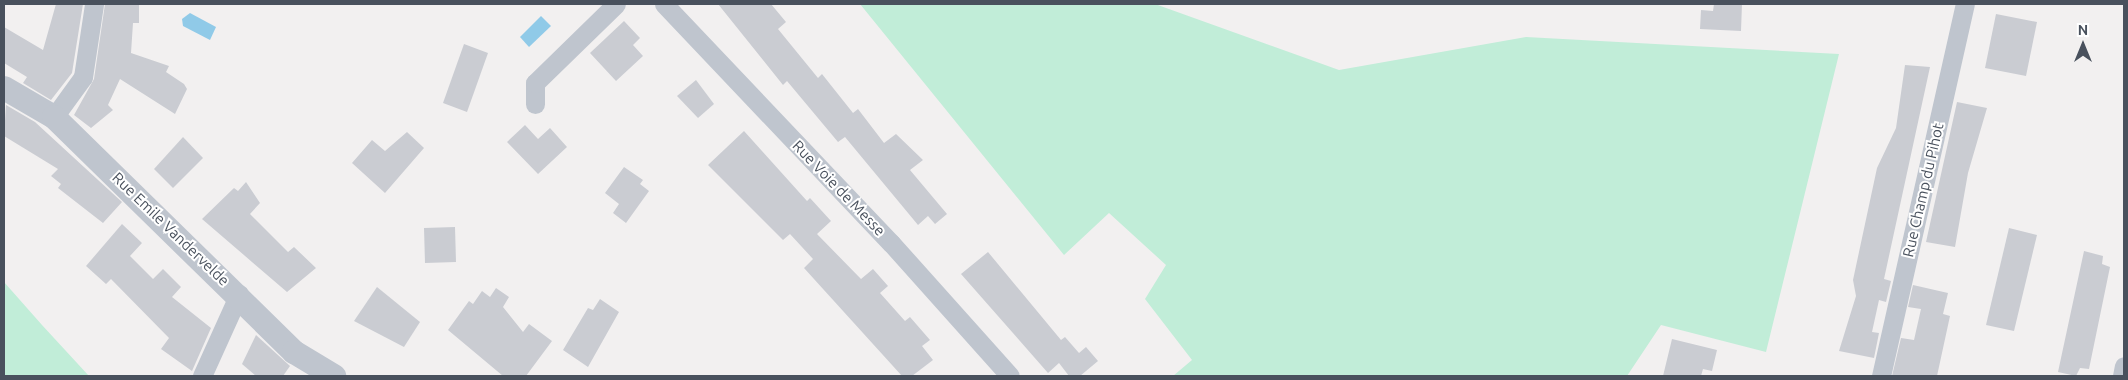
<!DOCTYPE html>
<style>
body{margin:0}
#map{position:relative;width:2128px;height:380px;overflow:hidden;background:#f2f0f0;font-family:Ubuntu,sans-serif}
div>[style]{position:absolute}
.green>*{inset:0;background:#c1edd8}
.water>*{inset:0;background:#90cae8}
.building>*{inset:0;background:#caccd2}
.minor>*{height:19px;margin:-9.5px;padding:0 9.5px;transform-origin:9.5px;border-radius:9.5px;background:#bfc5ce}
.tertiary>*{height:24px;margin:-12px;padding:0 12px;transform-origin:12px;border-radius:12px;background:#bfc5ce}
span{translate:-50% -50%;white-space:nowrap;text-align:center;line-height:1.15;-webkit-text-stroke:4px #fff;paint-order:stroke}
.street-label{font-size:15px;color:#49515d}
.frame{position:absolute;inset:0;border:5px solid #49515d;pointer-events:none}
.north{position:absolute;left:2058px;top:20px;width:50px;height:50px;-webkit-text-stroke:4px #fff;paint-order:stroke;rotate:0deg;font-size:14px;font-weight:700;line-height:20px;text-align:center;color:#49515d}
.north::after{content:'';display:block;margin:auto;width:18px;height:22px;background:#49515d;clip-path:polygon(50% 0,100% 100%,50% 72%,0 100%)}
</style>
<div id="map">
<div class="green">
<i style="clip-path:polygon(860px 4px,1155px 4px,1339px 70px,1526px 37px,1839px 54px,1766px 352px,1661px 325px,1627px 376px,1173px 376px,1192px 360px,1145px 299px,1166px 265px,1109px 213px,1064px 255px)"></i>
<i style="clip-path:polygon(4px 282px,42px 325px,89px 376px,4px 376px)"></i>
</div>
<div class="water">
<i style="clip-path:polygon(190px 13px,216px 27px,210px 40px,183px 26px,182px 19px)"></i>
<i style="clip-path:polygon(541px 16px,551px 26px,529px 47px,520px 37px)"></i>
</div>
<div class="building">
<i style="clip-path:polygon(56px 4px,83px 4px,72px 73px,51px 100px,23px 83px,27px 77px,4px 63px,4px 27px,43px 50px)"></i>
<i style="clip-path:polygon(105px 4px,139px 4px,139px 23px,133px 23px,131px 53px,169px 66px,166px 72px,184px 84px,187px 89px,175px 114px,120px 79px,108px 105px,113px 110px,91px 128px,74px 115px,94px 79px)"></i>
<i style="clip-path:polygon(718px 4px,771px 4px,786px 22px,778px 29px,818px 78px,822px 74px,853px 113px,858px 109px,884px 143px,896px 134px,923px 160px,910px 170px,947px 214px,935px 224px,928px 216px,918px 225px,845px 137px,838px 142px,787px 81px,783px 85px)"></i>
<i style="clip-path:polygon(1714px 4px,1742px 4px,1741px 31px,1700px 29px,1701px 10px,1713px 11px)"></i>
<i style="clip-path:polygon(1996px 14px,2037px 22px,2026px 76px,1985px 68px)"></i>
<i style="clip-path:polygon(624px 21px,640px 38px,633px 45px,643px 56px,616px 81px,590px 53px)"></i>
<i style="clip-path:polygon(464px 44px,488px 53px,467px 112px,443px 103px)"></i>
<i style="clip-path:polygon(1905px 65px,1930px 67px,1884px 279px,1891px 281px,1886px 302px,1879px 300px,1872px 332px,1879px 333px,1874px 358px,1839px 351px,1856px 296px,1853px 280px,1877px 168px,1896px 128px)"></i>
<i style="clip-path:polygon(696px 80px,714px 104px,698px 118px,677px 96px)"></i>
<i style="clip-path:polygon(1957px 102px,1987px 108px,1968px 173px,1955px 247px,1926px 242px)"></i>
<i style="clip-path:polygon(6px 105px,35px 122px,122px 202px,103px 223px,58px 188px,61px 184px,51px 176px,58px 169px,4px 136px)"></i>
<i style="clip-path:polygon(525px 125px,538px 139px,550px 128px,567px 147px,538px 174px,507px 142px)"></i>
<i style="clip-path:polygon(744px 131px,807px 201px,810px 198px,831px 221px,817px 234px,861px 279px,873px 269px,888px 286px,880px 293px,905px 321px,910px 317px,930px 340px,922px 346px,933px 360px,912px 376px,902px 376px,804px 268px,813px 259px,790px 234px,783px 240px,708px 165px)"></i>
<i style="clip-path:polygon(407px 132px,424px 148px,385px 193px,352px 163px,372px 140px,385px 151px)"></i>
<i style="clip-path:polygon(183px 137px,203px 158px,173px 188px,154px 169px)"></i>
<i style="clip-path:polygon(624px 167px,643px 180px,640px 184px,649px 191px,626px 223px,613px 213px,619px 204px,605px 193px)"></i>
<i style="clip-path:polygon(246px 182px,260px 203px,250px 214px,288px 252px,294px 247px,316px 268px,287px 292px,202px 219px,234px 188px,238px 191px)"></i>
<i style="clip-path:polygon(122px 224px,142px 243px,130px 256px,153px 279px,163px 269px,181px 287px,172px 297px,211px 328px,192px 371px,161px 349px,169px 338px,111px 279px,106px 284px,86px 266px)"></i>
<i style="clip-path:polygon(455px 227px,456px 262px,425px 263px,424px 228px)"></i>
<i style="clip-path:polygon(2009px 228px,2037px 235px,2014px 331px,1986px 325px)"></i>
<i style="clip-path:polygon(2084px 251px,2103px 256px,2102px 264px,2110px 267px,2089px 369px,2080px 368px,2076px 376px,2058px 372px)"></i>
<i style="clip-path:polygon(988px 252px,1061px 340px,1065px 337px,1079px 353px,1086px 347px,1098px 361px,1080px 376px,1069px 376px,1059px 363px,1048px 373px,961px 274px)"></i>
<i style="clip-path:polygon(1913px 285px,1948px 293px,1943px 314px,1950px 316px,1937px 376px,1892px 376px,1901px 338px,1914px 340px,1921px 309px,1908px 307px)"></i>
<i style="clip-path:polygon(377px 287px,420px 322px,404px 347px,354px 321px)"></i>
<i style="clip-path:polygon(496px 288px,509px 297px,503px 307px,523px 332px,529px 324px,552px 341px,526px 376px,503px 376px,448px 330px,469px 301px,473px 304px,482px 291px,490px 297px)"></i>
<i style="clip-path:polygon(600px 299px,619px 312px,588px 367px,563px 350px,588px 308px,593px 310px)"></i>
<i style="clip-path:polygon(256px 335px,290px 366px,283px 376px,256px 376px,242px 364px)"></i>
<i style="clip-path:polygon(1672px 339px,1717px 350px,1712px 371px,1703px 369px,1701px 376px,1663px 376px)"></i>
</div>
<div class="minor">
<i style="left:664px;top:4px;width:330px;rotate:46.5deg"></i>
<i style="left:891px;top:243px;width:178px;rotate:48.2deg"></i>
<i style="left:535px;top:104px;width:21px;rotate:-90deg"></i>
<i style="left:535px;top:83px;width:113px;rotate:-44.3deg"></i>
<i style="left:54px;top:117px;width:49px;rotate:-54.1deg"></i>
<i style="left:83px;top:77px;width:74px;rotate:-81.4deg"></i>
<i style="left:202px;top:376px;width:90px;rotate:-65.7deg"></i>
<i style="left:1881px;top:376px;width:381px;rotate:-77.3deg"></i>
<i style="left:2122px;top:376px;width:10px;rotate:-79deg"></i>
</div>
<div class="tertiary">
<i style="left:4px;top:88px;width:58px;rotate:30.1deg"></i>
<i style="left:54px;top:117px;width:336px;rotate:44.4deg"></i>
<i style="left:294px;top:352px;width:47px;rotate:31deg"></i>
</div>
<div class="street-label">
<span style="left:839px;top:188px;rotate:46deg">Rue Voie de Messe</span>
<span style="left:1923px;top:190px;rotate:-77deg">Rue Champ du Pihot</span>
<span style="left:171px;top:229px;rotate:44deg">Rue Emile Vandervelde</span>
</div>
<div class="frame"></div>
<div class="north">N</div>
</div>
